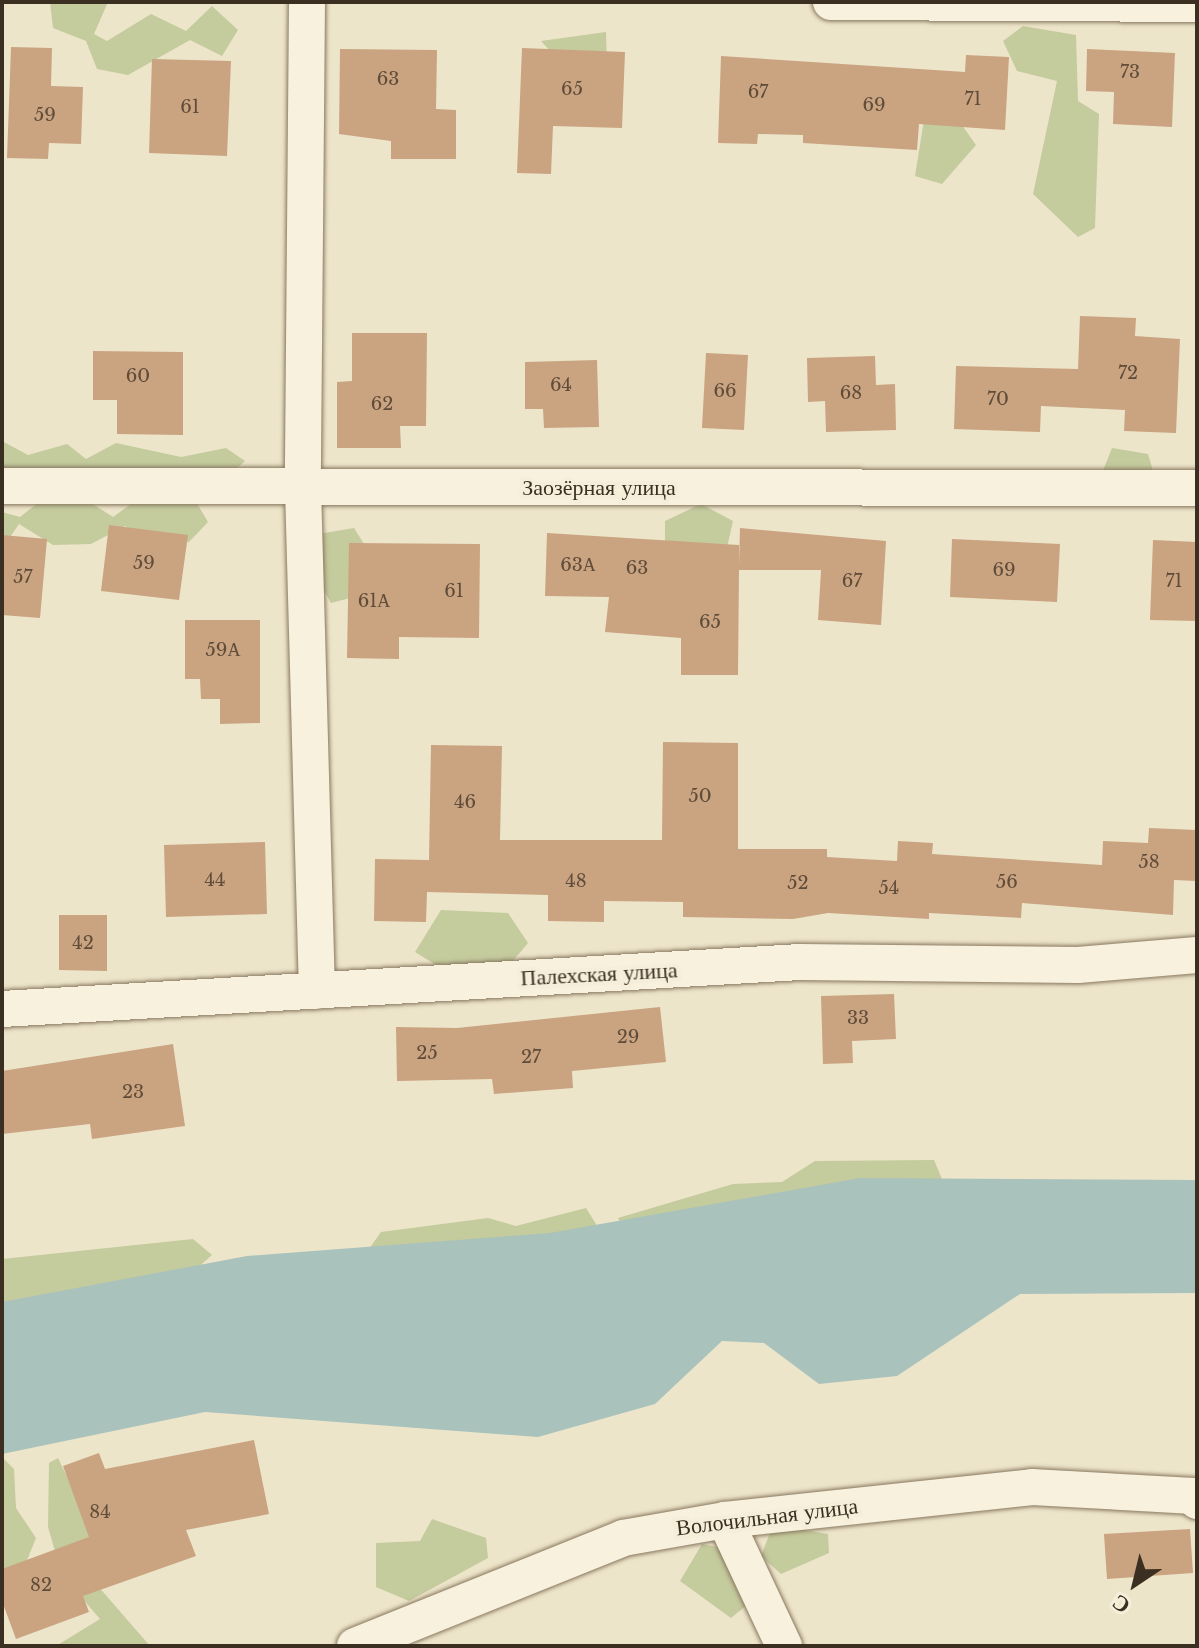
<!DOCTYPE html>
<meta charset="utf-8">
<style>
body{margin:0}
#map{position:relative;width:1199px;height:1648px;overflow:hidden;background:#ede5ca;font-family:"Libre Baskerville",serif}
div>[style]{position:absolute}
.green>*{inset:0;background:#c4cb9d}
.water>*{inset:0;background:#aac2bc}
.building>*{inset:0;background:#caa381}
.roads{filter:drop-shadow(0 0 2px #89785f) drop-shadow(0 0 2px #89785f)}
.minor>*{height:36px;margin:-18px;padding:0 18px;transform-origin:18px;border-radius:18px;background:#f8f1dd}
span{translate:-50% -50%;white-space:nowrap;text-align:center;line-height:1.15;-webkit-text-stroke:8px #f5eed9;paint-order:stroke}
.number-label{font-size:18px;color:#5f4c39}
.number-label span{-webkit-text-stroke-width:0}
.street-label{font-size:22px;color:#3b2f21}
.frame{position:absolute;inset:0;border:4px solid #3b2f21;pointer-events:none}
.north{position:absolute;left:1095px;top:1544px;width:80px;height:80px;-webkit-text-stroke:6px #f5eed9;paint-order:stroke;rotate:215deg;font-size:22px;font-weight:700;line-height:32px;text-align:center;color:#3b2f21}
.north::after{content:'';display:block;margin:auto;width:28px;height:36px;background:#3b2f21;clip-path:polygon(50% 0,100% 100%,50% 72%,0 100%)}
</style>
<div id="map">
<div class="green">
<i style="clip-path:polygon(50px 2px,108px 2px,94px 34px,107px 41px,151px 14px,186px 31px,212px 6px,238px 30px,222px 56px,190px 40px,128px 75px,97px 69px,86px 41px,53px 28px)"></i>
<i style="clip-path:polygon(1023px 26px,1076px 35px,1078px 101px,1099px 114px,1095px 228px,1078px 237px,1033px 194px,1057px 81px,1017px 71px,1003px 41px)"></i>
<i style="clip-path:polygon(606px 32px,607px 68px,574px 77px,541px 41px)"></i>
<i style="clip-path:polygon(927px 101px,947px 104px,976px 145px,942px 184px,915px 176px)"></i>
<i style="clip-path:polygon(2px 441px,28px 455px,67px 444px,86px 459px,116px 443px,181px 457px,226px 448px,245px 461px,225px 479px,2px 490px)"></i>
<i style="clip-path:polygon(1112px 448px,1148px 454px,1161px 498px,1100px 478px)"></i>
<i style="clip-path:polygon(142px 496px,195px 500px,208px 522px,189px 542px,143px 540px,125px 526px,91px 544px,53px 545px,19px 524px,2px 549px,2px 512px,20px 517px,43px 499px,88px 501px,113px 517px)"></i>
<i style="clip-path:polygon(701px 504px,733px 521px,726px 552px,665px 542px,665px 521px)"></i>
<i style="clip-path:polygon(354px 528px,369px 552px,354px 597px,331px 603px,310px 566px,319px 534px)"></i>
<i style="clip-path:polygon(441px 910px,508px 913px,528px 943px,512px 962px,436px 965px,415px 952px)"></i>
<i style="clip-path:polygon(934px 1160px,944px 1184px,629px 1239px,618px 1218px,733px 1184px,782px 1182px,815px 1161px)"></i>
<i style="clip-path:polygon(586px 1208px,601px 1232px,357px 1266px,381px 1232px,488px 1218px,516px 1226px)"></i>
<i style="clip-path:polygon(193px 1239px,212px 1255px,186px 1278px,2px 1315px,2px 1259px)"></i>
<i style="clip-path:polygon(2px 1457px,14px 1469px,16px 1508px,36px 1538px,17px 1585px,2px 1585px)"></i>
<i style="clip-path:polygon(58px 1458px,100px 1545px,97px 1585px,150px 1646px,56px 1646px,100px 1619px,62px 1575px,48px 1527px,49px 1463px)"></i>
<i style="clip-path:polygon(432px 1519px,486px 1538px,488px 1558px,409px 1601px,376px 1587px,376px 1543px,420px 1541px)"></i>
<i style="clip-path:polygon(773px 1525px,828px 1534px,829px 1553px,781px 1574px,761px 1556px)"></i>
<i style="clip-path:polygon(702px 1544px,737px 1551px,747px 1605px,731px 1618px,680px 1581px)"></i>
</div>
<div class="water">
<i style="clip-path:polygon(860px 1178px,1197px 1180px,1197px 1293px,1020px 1294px,897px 1376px,819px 1384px,764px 1343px,722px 1341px,655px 1404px,538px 1437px,205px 1412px,2px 1454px,2px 1302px,247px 1256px,550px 1233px)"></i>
</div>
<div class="building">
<i style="clip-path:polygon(11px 47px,52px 48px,51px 86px,83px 87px,81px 144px,49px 143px,48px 159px,7px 158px)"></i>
<i style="clip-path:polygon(522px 48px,625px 52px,622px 128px,553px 126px,551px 174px,517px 173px)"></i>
<i style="clip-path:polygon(340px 49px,437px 50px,436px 109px,456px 110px,456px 159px,391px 159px,391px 141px,339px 134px)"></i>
<i style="clip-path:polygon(1087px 49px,1175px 53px,1172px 127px,1113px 124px,1114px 92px,1086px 91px)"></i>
<i style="clip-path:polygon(966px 55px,1009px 57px,1005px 130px,919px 124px,917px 150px,803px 143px,803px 135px,758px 134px,757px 144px,718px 143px,721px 56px,965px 72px)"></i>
<i style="clip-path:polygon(152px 59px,231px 61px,227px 156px,149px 153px)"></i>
<i style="clip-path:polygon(1080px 316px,1136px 318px,1135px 336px,1180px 339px,1176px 433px,1124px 431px,1125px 410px,1041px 406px,1040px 432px,954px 429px,956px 366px,1078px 369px)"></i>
<i style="clip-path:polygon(352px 333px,427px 333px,426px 426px,400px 426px,401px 448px,337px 448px,337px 382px,352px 381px)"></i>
<i style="clip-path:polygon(93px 351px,183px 352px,183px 435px,117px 434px,117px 400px,93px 400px)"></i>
<i style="clip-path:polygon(706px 353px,748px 355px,744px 430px,702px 428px)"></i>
<i style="clip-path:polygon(875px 356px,876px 385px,895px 384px,896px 430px,826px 432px,825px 401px,808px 402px,807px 358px)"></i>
<i style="clip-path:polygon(597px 360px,599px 427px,544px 428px,543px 409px,525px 409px,525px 362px)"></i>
<i style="clip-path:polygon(109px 525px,188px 535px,179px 600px,101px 591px)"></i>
<i style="clip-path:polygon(740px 528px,886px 541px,881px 625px,818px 620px,821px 570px,739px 570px,738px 675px,681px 675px,681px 638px,605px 632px,609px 597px,545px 596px,547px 533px,739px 545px,739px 565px)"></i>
<i style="clip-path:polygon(2px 535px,47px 539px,40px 618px,2px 615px)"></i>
<i style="clip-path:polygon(952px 539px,1060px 544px,1057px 602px,950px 597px)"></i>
<i style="clip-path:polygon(1153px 540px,1197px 542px,1197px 621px,1150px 620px)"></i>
<i style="clip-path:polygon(349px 543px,480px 544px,479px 638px,399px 637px,399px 659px,347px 658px)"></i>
<i style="clip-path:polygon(185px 620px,260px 620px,260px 723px,220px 724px,220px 699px,201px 699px,200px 679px,185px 679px)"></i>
<i style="clip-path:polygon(663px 742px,738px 743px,738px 849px,827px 849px,827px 857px,897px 861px,898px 841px,933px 843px,932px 854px,1102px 865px,1103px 841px,1148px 843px,1149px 828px,1197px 830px,1197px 881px,1174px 880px,1173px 915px,1022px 903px,1021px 918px,929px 913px,929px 919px,828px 913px,793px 919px,683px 917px,683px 902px,604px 901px,604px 922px,548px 921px,548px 895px,427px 892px,426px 922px,374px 921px,375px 859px,429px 860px,431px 745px,502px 746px,500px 840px,662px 840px)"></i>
<i style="clip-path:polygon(265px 842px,267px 914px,166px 917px,164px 845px)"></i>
<i style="clip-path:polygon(59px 915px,107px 915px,107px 971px,59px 970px)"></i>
<i style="clip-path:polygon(894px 994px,896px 1039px,852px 1041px,853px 1063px,823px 1064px,821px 996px)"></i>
<i style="clip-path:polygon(660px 1007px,666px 1062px,572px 1071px,573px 1088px,494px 1094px,492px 1079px,397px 1081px,396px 1027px,457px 1028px)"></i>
<i style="clip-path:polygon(173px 1044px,185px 1126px,92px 1139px,90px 1124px,2px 1134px,2px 1071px)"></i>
<i style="clip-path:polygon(254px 1440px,269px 1514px,186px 1530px,196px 1556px,83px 1596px,89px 1612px,16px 1639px,2px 1601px,2px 1569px,89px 1537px,63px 1466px,99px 1453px,105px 1469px)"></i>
<i style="clip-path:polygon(1190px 1529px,1193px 1573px,1107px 1579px,1104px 1534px)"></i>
</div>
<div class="roads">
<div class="minor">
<i style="left:307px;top:2px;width:486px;rotate:90.5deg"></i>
<i style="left:303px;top:488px;width:503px;rotate:88.41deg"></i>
<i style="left:831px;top:2px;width:366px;rotate:0.3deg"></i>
<i style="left:2px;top:486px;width:1195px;rotate:0.1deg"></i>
<i style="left:2px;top:1009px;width:799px;rotate:-3.37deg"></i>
<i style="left:800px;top:962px;width:278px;rotate:0.6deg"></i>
<i style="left:1078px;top:965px;width:119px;rotate:-4.8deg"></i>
<i style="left:725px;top:1520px;width:139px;rotate:64.9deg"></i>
<i style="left:355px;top:1646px;width:289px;rotate:-21.9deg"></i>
<i style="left:623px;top:1538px;width:104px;rotate:-10deg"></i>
<i style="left:725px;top:1520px;width:309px;rotate:-6.1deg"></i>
<i style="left:1032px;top:1487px;width:162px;rotate:3.2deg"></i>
<i style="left:1194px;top:1496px;width:6px;rotate:59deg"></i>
</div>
</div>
<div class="number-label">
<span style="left:1130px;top:72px">73</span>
<span style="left:388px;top:79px">63</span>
<span style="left:572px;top:89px">65</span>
<span style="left:758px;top:92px">67</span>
<span style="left:973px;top:99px">71</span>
<span style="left:874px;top:105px">69</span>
<span style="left:190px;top:107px">61</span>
<span style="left:45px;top:115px">59</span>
<span style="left:1128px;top:373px">72</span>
<span style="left:138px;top:376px">60</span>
<span style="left:561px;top:385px">64</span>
<span style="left:725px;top:391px">66</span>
<span style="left:851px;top:393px">68</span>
<span style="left:998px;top:399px">70</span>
<span style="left:382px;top:404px">62</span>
<span style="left:144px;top:563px">59</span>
<span style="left:578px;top:565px">63А</span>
<span style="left:637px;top:568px">63</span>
<span style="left:1004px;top:570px">69</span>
<span style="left:23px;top:577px">57</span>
<span style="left:852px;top:581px">67</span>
<span style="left:1174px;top:581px">71</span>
<span style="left:454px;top:591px">61</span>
<span style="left:374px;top:601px">61А</span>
<span style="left:710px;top:622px">65</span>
<span style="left:223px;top:650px">59А</span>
<span style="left:700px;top:796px">50</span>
<span style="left:465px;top:802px">46</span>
<span style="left:1149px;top:862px">58</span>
<span style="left:215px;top:880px">44</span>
<span style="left:576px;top:881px">48</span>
<span style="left:1007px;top:882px">56</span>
<span style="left:798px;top:883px">52</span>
<span style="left:889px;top:888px">54</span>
<span style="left:83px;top:943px">42</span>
<span style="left:858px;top:1018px">33</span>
<span style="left:628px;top:1037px">29</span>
<span style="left:427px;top:1053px">25</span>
<span style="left:531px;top:1057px">27</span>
<span style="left:133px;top:1092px">23</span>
<span style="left:100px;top:1512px">84</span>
<span style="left:41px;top:1585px">82</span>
</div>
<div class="street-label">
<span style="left:599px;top:488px">Заозёрная улица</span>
<span style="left:599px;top:974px;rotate:-3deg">Палехская улица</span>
<span style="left:767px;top:1517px;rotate:-7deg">Волочильная улица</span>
</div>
<div class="frame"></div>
<div class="north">С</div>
</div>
